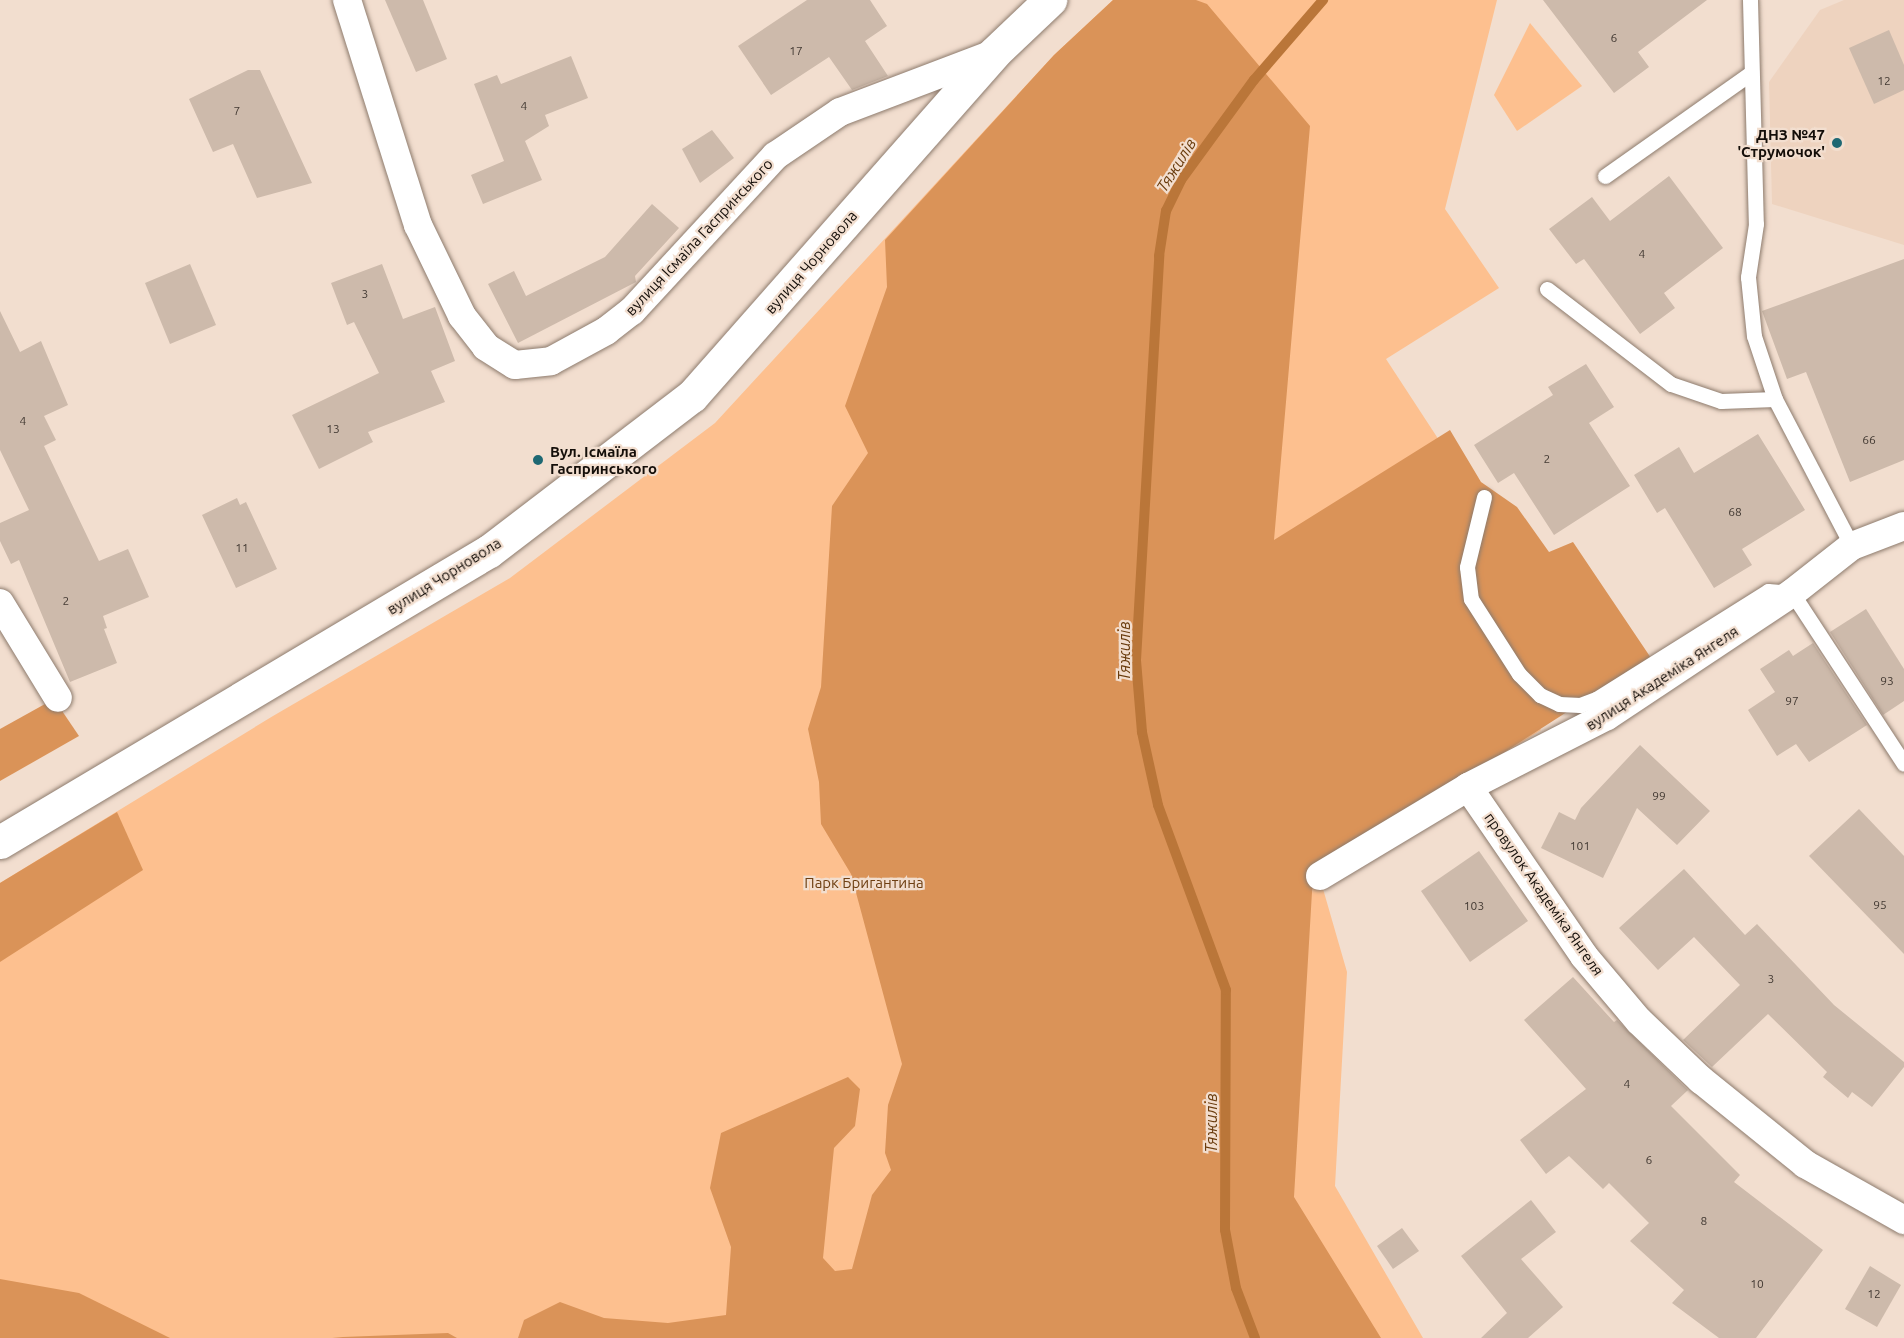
<!DOCTYPE html>
<meta charset="utf-8">
<style>
body{margin:0}
#map{position:relative;width:1904px;height:1338px;overflow:hidden;background:#f2decf;font-family:Ubuntu,sans-serif}
div>[style]{position:absolute}
.built>*{inset:0;background:#eed3bf}
.green>*{inset:0;background:#fdc08f}
.forest>*{inset:0;background:#da9358}
.stream>*{height:10px;margin:-5px;padding:0 5px;transform-origin:5px;border-radius:5px;background:#ba7639}
.building>*{inset:0;background:#cdbaab}
.roads{filter:drop-shadow(0 0 2px #8d7b6d) drop-shadow(0 0 2px #8d7b6d)}
.lane>*{height:15px;margin:-7.5px;padding:0 7.5px;transform-origin:7.5px;border-radius:7.5px;background:#fff}
.street>*{height:28px;margin:-14px;padding:0 14px;transform-origin:14px;border-radius:14px;background:#fff}
.primary>*{height:33px;margin:-16.5px;padding:0 16.5px;transform-origin:16.5px;border-radius:16.5px;background:#fff}
.dots>*{width:16px;height:16px;translate:-50% -50%;box-sizing:border-box;border:3px solid #f2decf;border-radius:50%}
span{translate:-50% -50%;white-space:nowrap;text-align:center;line-height:1.15;-webkit-text-stroke:4.5px #f2decf;paint-order:stroke}
.number-label{font-size:12px;color:#423932}
.number-label span{-webkit-text-stroke-width:0}
.poi-label{font-size:15px;color:#140e09;font-weight:700}
.right{translate:-100% -50%;text-align:right}
.left{translate:0 -50%;text-align:left}
.street-label{font-size:15px;color:#140e09}
.park-label{font-size:15px;color:#6e3f12}
.water-label{font-size:16px;color:#693b0c;font-style:italic}
</style>
<div id="map">
<div class="built">
<i style="clip-path:polygon(1844px 0,1904px 0,1904px 245px,1772px 204px,1769px 82px,1820px 10px)"></i>
</div>
<div class="green">
<i style="clip-path:polygon(1113px 0,1497px 0,1445px 209px,1499px 288px,1386px 359px,1469px 486px,1402px 533px,1541px 730px,1319px 875px,1347px 972px,1335px 1186px,1423px 1338px,0 1338px,0 883px,273px 716px,510px 578px,715px 423px,1054px 55px)"></i>
<i style="clip-path:polygon(1530px 23px,1582px 86px,1517px 131px,1494px 95px)"></i>
</div>
<div class="forest">
<i style="clip-path:polygon(1113px 0,1196px 0,1207px 4px,1310px 126px,1274px 540px,1450px 430px,1481px 482px,1517px 507px,1549px 552px,1573px 542px,1651px 658px,1313px 875px,1294px 1197px,1381px 1338px,518px 1338px,524px 1320px,560px 1302px,604px 1318px,668px 1323px,726px 1315px,731px 1247px,710px 1188px,721px 1133px,848px 1077px,860px 1089px,858px 1104px,855px 1126px,834px 1148px,823px 1258px,835px 1271px,852px 1269px,872px 1195px,891px 1170px,885px 1153px,888px 1105px,902px 1064px,851px 874px,821px 824px,819px 782px,808px 729px,821px 687px,832px 506px,868px 453px,845px 406px,887px 287px,885px 240px,1054px 55px)"></i>
<i style="clip-path:polygon(54px 699px,79px 736px,0 781px,0 729px)"></i>
<i style="clip-path:polygon(117px 812px,143px 870px,0 962px,0 883px)"></i>
<i style="clip-path:polygon(0 1279px,79px 1293px,170px 1338px,0 1338px)"></i>
<i style="clip-path:polygon(448px 1333px,457px 1338px,332px 1338px,343px 1337px)"></i>
</div>
<div class="stream">
<i style="left:1255px;top:1338px;width:53px;rotate:-110.8deg"></i>
<i style="left:1236px;top:1288px;width:59px;rotate:-100.7deg"></i>
<i style="left:1225px;top:1230px;width:240px;rotate:-89.8deg"></i>
<i style="left:1226px;top:990px;width:197px;rotate:-110.2deg"></i>
<i style="left:1158px;top:805px;width:75px;rotate:-102.4deg"></i>
<i style="left:1142px;top:732px;width:72px;rotate:-94.8deg"></i>
<i style="left:1136px;top:660px;width:405px;rotate:-86.7deg"></i>
<i style="left:1159px;top:256px;width:46px;rotate:-81.2deg"></i>
<i style="left:1166px;top:211px;width:34px;rotate:-64deg"></i>
<i style="left:1181px;top:180px;width:124px;rotate:-53.9deg"></i>
<i style="left:1254px;top:80px;width:106px;rotate:-49.2deg"></i>
</div>
<div class="building">
<i style="clip-path:polygon(385px 0,423px 0,447px 59px,416px 72px)"></i>
<i style="clip-path:polygon(807px 0,870px 0,887px 26px,865px 41px,888px 76px,852px 90px,829px 57px,771px 95px,738px 46px)"></i>
<i style="clip-path:polygon(1543px 0,1707px 0,1638px 52px,1649px 67px,1614px 93px)"></i>
<i style="clip-path:polygon(1889px 30px,1904px 65px,1904px 90px,1874px 104px,1849px 48px)"></i>
<i style="clip-path:polygon(571px 56px,588px 98px,545px 115px,549px 126px,525px 141px,542px 180px,483px 204px,471px 175px,504px 161px,474px 84px,497px 75px,501px 84px)"></i>
<i style="clip-path:polygon(248px 70px,260px 70px,312px 183px,257px 198px,233px 144px,213px 152px,189px 99px)"></i>
<i style="clip-path:polygon(712px 130px,734px 158px,700px 183px,682px 149px)"></i>
<i style="clip-path:polygon(1669px 176px,1723px 248px,1664px 293px,1675px 308px,1640px 334px,1584px 259px,1576px 264px,1549px 229px,1592px 197px,1610px 221px)"></i>
<i style="clip-path:polygon(652px 204px,679px 228px,635px 276px,636px 282px,518px 343px,488px 284px,514px 271px,526px 296px,605px 257px)"></i>
<i style="clip-path:polygon(1904px 259px,1904px 460px,1850px 482px,1806px 372px,1787px 379px,1762px 311px)"></i>
<i style="clip-path:polygon(190px 264px,216px 325px,170px 344px,145px 283px)"></i>
<i style="clip-path:polygon(382px 264px,403px 319px,435px 307px,455px 361px,431px 371px,445px 402px,368px 432px,373px 442px,319px 469px,292px 415px,379px 373px,354px 322px,347px 325px,331px 283px)"></i>
<i style="clip-path:polygon(0 311px,20px 352px,41px 341px,68px 405px,44px 416px,56px 440px,44px 446px,99px 561px,128px 549px,149px 597px,103px 616px,107px 628px,104px 629px,117px 663px,70px 682px,19px 560px,11px 564px,0 541px,0 523px,29px 510px,0 450px)"></i>
<i style="clip-path:polygon(1586px 364px,1614px 407px,1589px 423px,1630px 486px,1554px 535px,1514px 473px,1498px 483px,1474px 445px,1553px 395px,1548px 387px)"></i>
<i style="clip-path:polygon(1758px 434px,1805px 510px,1742px 549px,1752px 565px,1714px 588px,1665px 508px,1657px 513px,1634px 475px,1679px 447px,1694px 473px)"></i>
<i style="clip-path:polygon(237px 498px,240px 505px,246px 502px,277px 569px,236px 588px,202px 515px)"></i>
<i style="clip-path:polygon(1866px 609px,1904px 669px,1904px 701px,1883px 715px,1830px 632px)"></i>
<i style="clip-path:polygon(1813px 643px,1867px 725px,1809px 762px,1796px 744px,1777px 756px,1748px 710px,1775px 692px,1760px 669px,1789px 650px,1793px 656px)"></i>
<i style="clip-path:polygon(1640px 745px,1710px 811px,1677px 845px,1637px 808px,1603px 878px,1541px 848px,1559px 812px,1575px 820px,1581px 808px)"></i>
<i style="clip-path:polygon(1859px 809px,1904px 856px,1904px 954px,1809px 856px)"></i>
<i style="clip-path:polygon(1479px 851px,1528px 921px,1470px 962px,1421px 891px)"></i>
<i style="clip-path:polygon(1684px 869px,1745px 935px,1757px 924px,1834px 1005px,1904px 1062px,1904px 1067px,1872px 1107px,1852px 1092px,1848px 1098px,1823px 1077px,1827px 1072px,1768px 1014px,1712px 1067px,1683px 1040px,1740px 985px,1694px 937px,1658px 970px,1619px 928px)"></i>
<i style="clip-path:polygon(1573px 977px,1614px 1022px,1617px 1020px,1688px 1090px,1671px 1106px,1740px 1175px,1734px 1182px,1823px 1250px,1756px 1338px,1719px 1338px,1672px 1303px,1684px 1290px,1630px 1241px,1649px 1223px,1609px 1183px,1603px 1189px,1569px 1156px,1546px 1174px,1520px 1140px,1586px 1089px,1524px 1020px)"></i>
<i style="clip-path:polygon(1531px 1200px,1556px 1232px,1521px 1259px,1563px 1307px,1528px 1338px,1481px 1338px,1507px 1313px,1461px 1256px)"></i>
<i style="clip-path:polygon(1402px 1228px,1419px 1251px,1393px 1269px,1377px 1246px)"></i>
<i style="clip-path:polygon(1870px 1266px,1901px 1285px,1877px 1327px,1845px 1309px)"></i>
</div>
<div class="roads">
<div class="lane">
<i style="left:1750px;top:0;width:224px;rotate:88.5deg"></i>
<i style="left:1756px;top:224px;width:54px;rotate:98.6deg"></i>
<i style="left:1748px;top:277px;width:59px;rotate:84.2deg"></i>
<i style="left:1754px;top:336px;width:66px;rotate:71.6deg"></i>
<i style="left:1605px;top:176px;width:179px;rotate:-35.2deg"></i>
<i style="left:1547px;top:289px;width:156px;rotate:37.5deg"></i>
<i style="left:1671px;top:384px;width:53px;rotate:18.8deg"></i>
<i style="left:1721px;top:401px;width:54px;rotate:-2.1deg"></i>
<i style="left:1775px;top:399px;width:166px;rotate:62.4deg"></i>
<i style="left:1484px;top:497px;width:72px;rotate:103.7deg"></i>
<i style="left:1467px;top:567px;width:32px;rotate:83deg"></i>
<i style="left:1471px;top:599px;width:89px;rotate:57.4deg"></i>
<i style="left:1519px;top:674px;width:30px;rotate:45deg"></i>
<i style="left:1540px;top:695px;width:21px;rotate:25deg"></i>
<i style="left:1559px;top:704px;width:21px;rotate:3deg"></i>
<i style="left:1580px;top:705px;width:17px;rotate:-21deg"></i>
<i style="left:1596px;top:699px;width:203px;rotate:-32.1deg"></i>
<i style="left:1768px;top:591px;width:24px;rotate:5deg"></i>
<i style="left:1792px;top:593px;width:204px;rotate:56.8deg"></i>
</div>
<div class="street">
<i style="left:347px;top:0;width:236px;rotate:72.5deg"></i>
<i style="left:418px;top:225px;width:101px;rotate:64.2deg"></i>
<i style="left:462px;top:316px;width:39px;rotate:52deg"></i>
<i style="left:486px;top:347px;width:34px;rotate:32deg"></i>
<i style="left:515px;top:365px;width:36px;rotate:-6deg"></i>
<i style="left:551px;top:361px;width:63px;rotate:-28.6deg"></i>
<i style="left:606px;top:331px;width:33px;rotate:-38deg"></i>
<i style="left:632px;top:311px;width:211px;rotate:-47.3deg"></i>
<i style="left:775px;top:156px;width:78px;rotate:-34.1deg"></i>
<i style="left:840px;top:112px;width:164px;rotate:-20.8deg"></i>
<i style="left:0;top:603px;width:111px;rotate:58.6deg"></i>
<i style="left:1468px;top:787px;width:205px;rotate:55.5deg"></i>
<i style="left:1584px;top:956px;width:85px;rotate:49.8deg"></i>
<i style="left:1639px;top:1021px;width:86px;rotate:43.6deg"></i>
<i style="left:1701px;top:1080px;width:134px;rotate:38.9deg"></i>
<i style="left:1805px;top:1164px;width:114px;rotate:29.5deg"></i>
<i style="left:1320px;top:876px;width:173px;rotate:-31deg"></i>
<i style="left:1468px;top:787px;width:156px;rotate:-27.1deg"></i>
<i style="left:1607px;top:716px;width:222px;rotate:-33.6deg"></i>
<i style="left:1792px;top:593px;width:76px;rotate:-38.1deg"></i>
<i style="left:1852px;top:546px;width:56px;rotate:-21deg"></i>
</div>
<div class="primary">
<i style="left:0;top:842px;width:569px;rotate:-30.76deg"></i>
<i style="left:489px;top:551px;width:255px;rotate:-37.4deg"></i>
<i style="left:692px;top:396px;width:456px;rotate:-48.6deg"></i>
<i style="left:993px;top:54px;width:79px;rotate:-43.5deg"></i>
</div>
</div>
<div class="dots">
<i style="left:1837px;top:143px;background:#1e6873"></i>
<i style="left:538px;top:460px;background:#1e6873"></i>
</div>
<div class="number-label">
<span style="left:1614px;top:38px">6</span>
<span style="left:796px;top:51px">17</span>
<span style="left:1884px;top:81px">12</span>
<span style="left:524px;top:106px">4</span>
<span style="left:237px;top:111px">7</span>
<span style="left:1642px;top:254px">4</span>
<span style="left:365px;top:294px">3</span>
<span style="left:23px;top:421px">4</span>
<span style="left:333px;top:429px">13</span>
<span style="left:1869px;top:440px">66</span>
<span style="left:1547px;top:459px">2</span>
<span style="left:1735px;top:512px">68</span>
<span style="left:242px;top:548px">11</span>
<span style="left:66px;top:601px">2</span>
<span style="left:1887px;top:681px">93</span>
<span style="left:1792px;top:701px">97</span>
<span style="left:1659px;top:796px">99</span>
<span style="left:1580px;top:846px">101</span>
<span style="left:1880px;top:905px">95</span>
<span style="left:1474px;top:906px">103</span>
<span style="left:1771px;top:979px">3</span>
<span style="left:1627px;top:1084px">4</span>
<span style="left:1649px;top:1160px">6</span>
<span style="left:1704px;top:1221px">8</span>
<span style="left:1757px;top:1284px">10</span>
<span style="left:1874px;top:1294px">12</span>
</div>
<div class="poi-label">
<span class="right" style="left:1825px;top:143px">ДНЗ №47<br>'Струмочок'</span>
<span class="left" style="left:550px;top:460px">Вул. Ісмаїла<br>Гаспринського</span>
</div>
<div class="street-label">
<span style="left:699px;top:237px;rotate:-47deg">вулиця Ісмаїла Гаспринського</span>
<span style="left:811px;top:262px;rotate:-49deg">вулиця Чорновола</span>
<span style="left:444px;top:576px;rotate:-32deg">вулиця Чорновола</span>
<span style="left:1662px;top:678px;rotate:-33deg">вулиця Академіка Янгеля</span>
<span style="left:1544px;top:894px;rotate:55deg">провулок Академіка Янгеля</span>
</div>
<div class="park-label">
<span style="left:864px;top:883px">Парк Бригантина</span>
</div>
<div class="water-label">
<span style="left:1176px;top:165px;rotate:-58deg">Тяжилів</span>
<span style="left:1124px;top:651px;rotate:-90deg">Тяжилів</span>
<span style="left:1211px;top:1123px;rotate:-90deg">Тяжилів</span>
</div>
</div>
